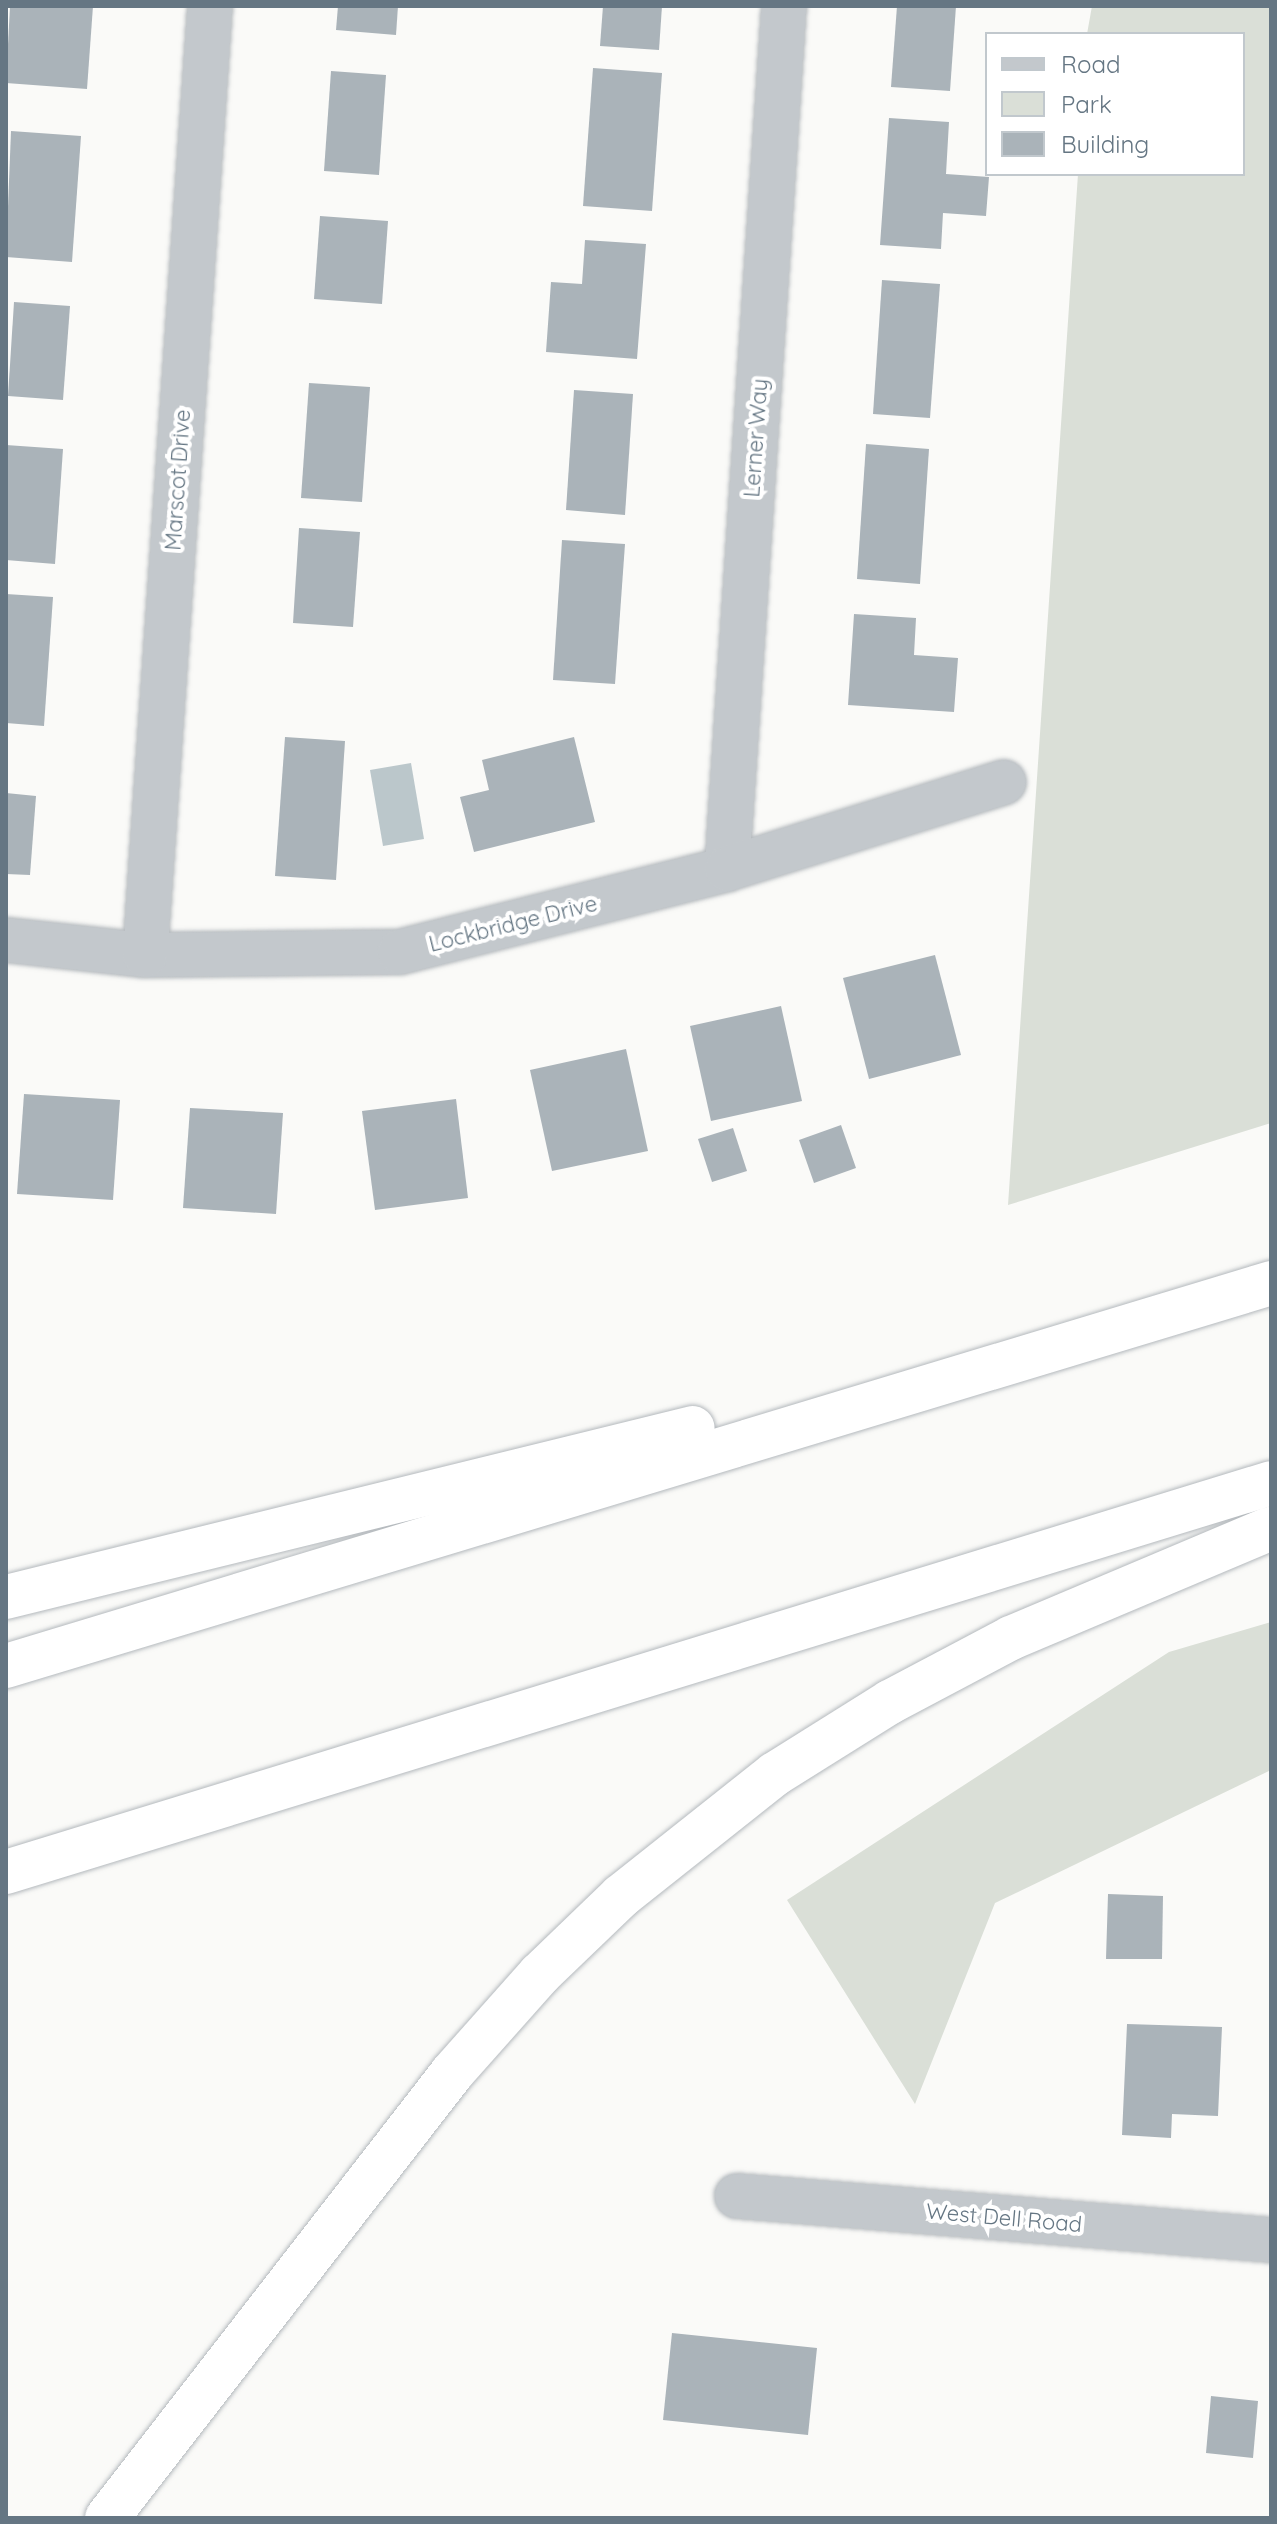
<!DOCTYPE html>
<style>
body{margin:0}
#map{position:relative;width:1277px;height:2524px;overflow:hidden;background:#fafaf8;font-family:Quicksand,sans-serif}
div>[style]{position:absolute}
.green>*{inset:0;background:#dadfd7}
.water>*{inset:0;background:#bbc7cb}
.building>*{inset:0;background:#aab3b9}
.roads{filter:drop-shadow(0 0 2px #b4b9bd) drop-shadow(0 0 2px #b4b9bd)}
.minor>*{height:44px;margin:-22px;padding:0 22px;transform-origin:22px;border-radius:22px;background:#c3c8cc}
.highway>*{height:44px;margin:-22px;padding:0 22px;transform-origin:22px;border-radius:22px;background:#fff}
span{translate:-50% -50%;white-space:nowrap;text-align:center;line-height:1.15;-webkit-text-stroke:8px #fff;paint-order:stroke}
.street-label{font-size:22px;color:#657683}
.frame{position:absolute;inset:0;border:8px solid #657683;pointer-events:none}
.legend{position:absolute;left:985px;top:32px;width:260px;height:144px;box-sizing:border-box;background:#fff;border:2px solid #c1c8cd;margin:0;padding:10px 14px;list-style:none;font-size:24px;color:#657683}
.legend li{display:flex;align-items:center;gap:16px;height:40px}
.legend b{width:40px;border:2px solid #c1c8cd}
</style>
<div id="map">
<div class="green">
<i style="clip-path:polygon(1092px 6px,1271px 6px,1271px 1123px,1008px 1205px,1078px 174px,1243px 174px,1243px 34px,1087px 34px)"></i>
<i style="clip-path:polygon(1271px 1622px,1271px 1770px,995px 1903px,915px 2104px,787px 1900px,1169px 1652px)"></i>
</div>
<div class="water">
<i style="clip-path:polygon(411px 763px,424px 839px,383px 846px,370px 770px)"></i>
</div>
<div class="building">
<i style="clip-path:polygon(10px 6px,93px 6px,87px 89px,6px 83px)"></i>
<i style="clip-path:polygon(338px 6px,398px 6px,396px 35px,336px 30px)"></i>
<i style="clip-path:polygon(603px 6px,662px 6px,659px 50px,600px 46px)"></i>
<i style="clip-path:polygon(897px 6px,956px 6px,950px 91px,891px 87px)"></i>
<i style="clip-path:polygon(593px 68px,662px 73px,652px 211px,583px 206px)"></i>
<i style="clip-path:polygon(331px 71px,386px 75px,379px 175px,324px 171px)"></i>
<i style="clip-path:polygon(889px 118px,949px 122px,946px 174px,989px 177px,986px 216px,943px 213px,941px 249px,880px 245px)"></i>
<i style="clip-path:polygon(11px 131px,81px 136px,72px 262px,6px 257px)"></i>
<i style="clip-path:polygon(320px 216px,388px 221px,382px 304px,314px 299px)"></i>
<i style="clip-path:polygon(585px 240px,646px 244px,637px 359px,546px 352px,551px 282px,582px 284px)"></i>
<i style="clip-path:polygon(882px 280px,940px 284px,930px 418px,873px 414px)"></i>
<i style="clip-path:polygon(14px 302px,70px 306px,63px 400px,8px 396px)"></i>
<i style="clip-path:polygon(309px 383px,370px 387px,362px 502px,301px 498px)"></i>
<i style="clip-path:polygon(574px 390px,633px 394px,625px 515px,566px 510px)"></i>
<i style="clip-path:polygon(866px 444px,929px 449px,920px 584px,857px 579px)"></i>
<i style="clip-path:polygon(6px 445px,63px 449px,55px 564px,6px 560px)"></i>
<i style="clip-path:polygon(299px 528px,360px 532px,353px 627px,293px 623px)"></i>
<i style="clip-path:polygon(562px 540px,625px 544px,615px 684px,553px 680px)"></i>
<i style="clip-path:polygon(6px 594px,53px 597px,44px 726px,6px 723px)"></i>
<i style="clip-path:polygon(854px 614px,916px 618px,914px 655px,958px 658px,954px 712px,848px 705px)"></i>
<i style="clip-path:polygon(285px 737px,345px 741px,336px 880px,275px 876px)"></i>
<i style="clip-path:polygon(574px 737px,595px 822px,474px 852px,460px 797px,489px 790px,482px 760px)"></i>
<i style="clip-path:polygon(6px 793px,36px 796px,30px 875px,6px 874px)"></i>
<i style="clip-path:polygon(935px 955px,961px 1055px,869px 1079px,843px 978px)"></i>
<i style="clip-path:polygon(781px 1006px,802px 1101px,711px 1121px,690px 1026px)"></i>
<i style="clip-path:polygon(626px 1049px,648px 1151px,552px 1171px,530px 1070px)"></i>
<i style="clip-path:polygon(24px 1094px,120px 1100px,113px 1200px,17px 1194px)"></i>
<i style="clip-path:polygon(456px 1099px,468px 1198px,375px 1210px,362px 1111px)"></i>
<i style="clip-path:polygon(190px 1108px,283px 1113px,276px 1214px,183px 1208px)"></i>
<i style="clip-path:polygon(841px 1125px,856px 1168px,814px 1183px,799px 1140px)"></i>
<i style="clip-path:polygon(733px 1128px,747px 1171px,712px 1182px,698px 1139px)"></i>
<i style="clip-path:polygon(1108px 1894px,1163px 1896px,1162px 1959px,1106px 1959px)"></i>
<i style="clip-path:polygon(1127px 2024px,1222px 2027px,1218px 2116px,1172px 2114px,1171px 2138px,1122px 2135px)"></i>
<i style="clip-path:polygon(672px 2333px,817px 2348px,808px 2435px,663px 2420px)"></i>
<i style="clip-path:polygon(1211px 2396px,1258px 2401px,1253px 2458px,1206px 2453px)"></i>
</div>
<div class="roads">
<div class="minor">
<i style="left:727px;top:869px;width:865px;rotate:-86.22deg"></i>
<i style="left:6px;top:940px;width:140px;rotate:6.2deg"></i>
<i style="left:145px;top:955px;width:255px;rotate:-0.7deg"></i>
<i style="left:400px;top:952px;width:337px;rotate:-14.2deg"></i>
<i style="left:727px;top:869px;width:290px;rotate:-17.4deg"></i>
<i style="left:145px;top:955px;width:951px;rotate:-86.08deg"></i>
<i style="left:737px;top:2196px;width:536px;rotate:4.71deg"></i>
</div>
<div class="highway">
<i style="left:6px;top:1597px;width:707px;rotate:-13.82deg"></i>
<i style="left:6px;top:1666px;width:1322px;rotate:-16.84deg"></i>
<i style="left:6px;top:1872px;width:1323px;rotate:-17.09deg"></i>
<i style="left:107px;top:2518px;width:563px;rotate:-52.21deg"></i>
<i style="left:452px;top:2073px;width:132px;rotate:-48.4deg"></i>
<i style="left:540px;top:1974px;width:112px;rotate:-43.9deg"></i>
<i style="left:621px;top:1896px;width:196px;rotate:-38.4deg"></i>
<i style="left:775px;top:1774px;width:136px;rotate:-32.1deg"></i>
<i style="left:890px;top:1702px;width:137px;rotate:-27.9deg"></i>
<i style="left:1011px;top:1638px;width:282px;rotate:-22.9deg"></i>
</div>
</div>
<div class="street-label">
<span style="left:756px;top:438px;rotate:-86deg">Lerner Way</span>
<span style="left:178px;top:480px;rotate:-86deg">Marscot Drive</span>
<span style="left:513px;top:924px;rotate:-14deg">Lockbridge Drive</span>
<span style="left:1004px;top:2218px;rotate:5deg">West Dell Road</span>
</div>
<div class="frame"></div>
<ul class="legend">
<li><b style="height:10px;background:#c3c8cc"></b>Road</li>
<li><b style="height:22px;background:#dadfd7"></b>Park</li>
<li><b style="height:22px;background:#aab3b9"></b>Building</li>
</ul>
</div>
